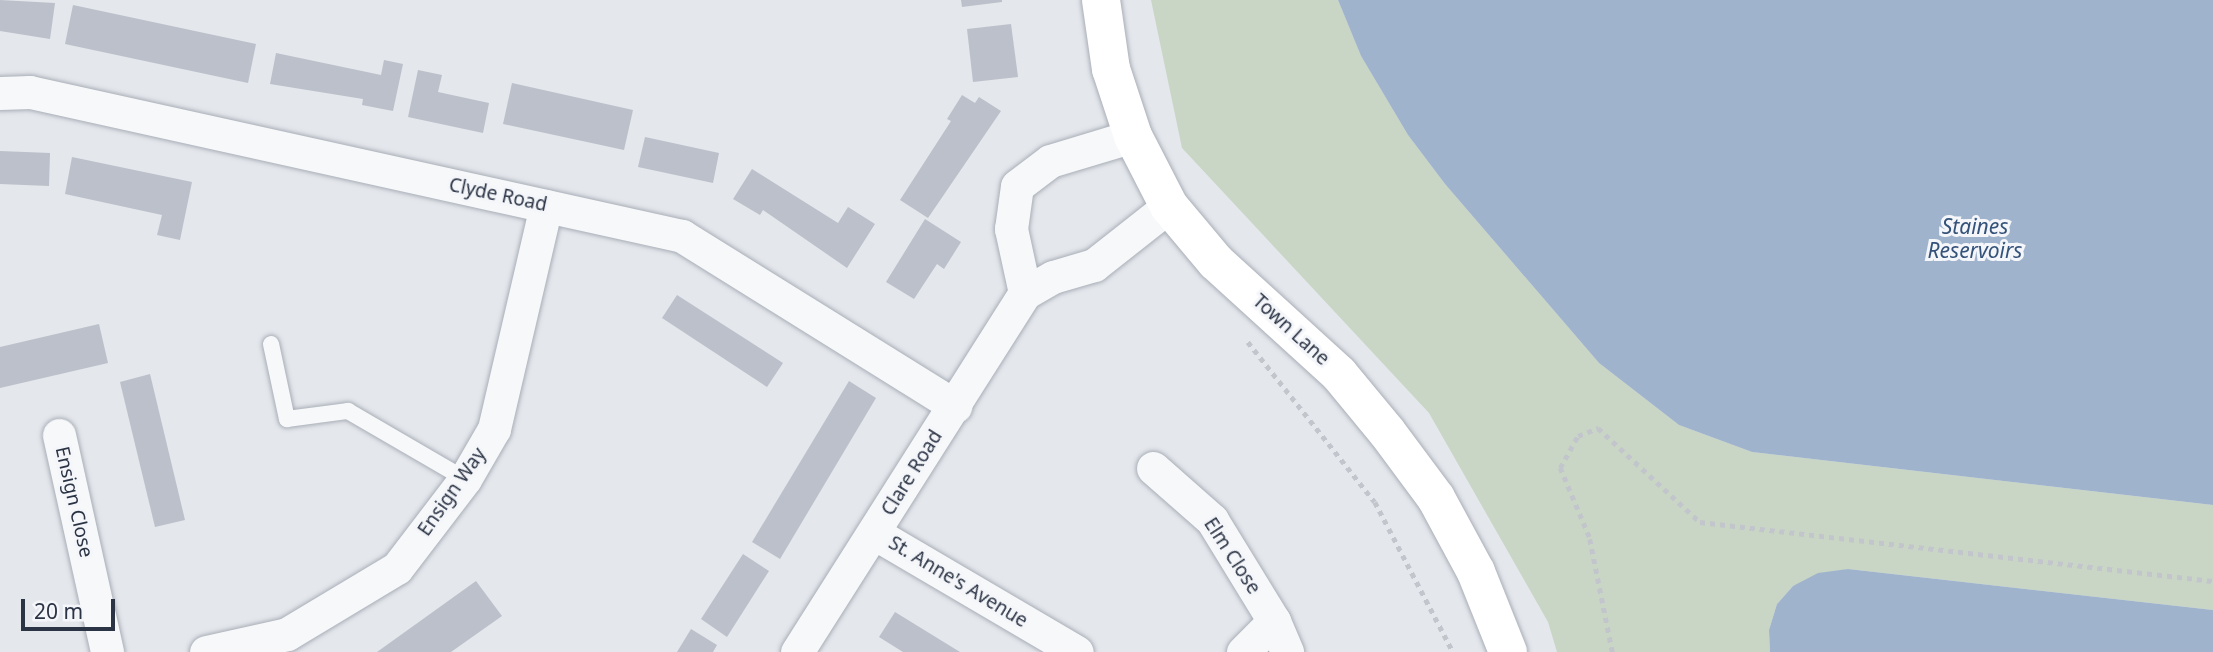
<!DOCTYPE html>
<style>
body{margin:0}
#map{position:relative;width:2213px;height:652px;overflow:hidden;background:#e4e7ec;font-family:"Noto Sans",sans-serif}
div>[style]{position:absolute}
.green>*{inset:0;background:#c9d6c5}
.water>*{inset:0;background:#9fb4cc}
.building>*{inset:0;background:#bbc0ca}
.path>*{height:4.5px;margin-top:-2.25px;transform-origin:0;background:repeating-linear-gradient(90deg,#c2c5cb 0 5px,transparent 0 10px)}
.roads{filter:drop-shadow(0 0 2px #a9aeb7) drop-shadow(0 0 2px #a9aeb7)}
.service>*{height:16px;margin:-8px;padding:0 8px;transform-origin:8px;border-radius:8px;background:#f7f8fa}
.minor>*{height:33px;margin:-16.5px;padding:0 16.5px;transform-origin:16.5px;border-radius:16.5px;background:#f7f8fa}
.secondary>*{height:38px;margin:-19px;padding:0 19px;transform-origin:19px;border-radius:19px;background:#fff}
span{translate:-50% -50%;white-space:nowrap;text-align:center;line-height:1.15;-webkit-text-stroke:6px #f4f6f9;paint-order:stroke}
.street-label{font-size:19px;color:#2b3445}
.water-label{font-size:21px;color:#34527a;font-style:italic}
.scale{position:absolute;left:21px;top:599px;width:94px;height:32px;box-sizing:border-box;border:4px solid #2b3445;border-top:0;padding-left:9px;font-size:21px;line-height:24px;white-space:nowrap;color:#2b3445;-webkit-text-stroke:5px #f4f6f9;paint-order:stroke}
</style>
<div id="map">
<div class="green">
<i style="clip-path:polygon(1151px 0,1338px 0,1361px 56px,1408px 135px,1445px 184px,1599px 363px,1679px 425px,1752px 452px,2213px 505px,2213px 610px,1848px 569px,1793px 586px,1777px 604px,1769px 630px,1770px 652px,1557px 652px,1548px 622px,1429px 413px,1182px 148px)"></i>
</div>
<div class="water">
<i style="clip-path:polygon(1338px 0,2213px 0,2213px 505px,1752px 452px,1679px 425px,1599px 363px,1445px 184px,1408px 135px,1361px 56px)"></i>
<i style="clip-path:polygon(1848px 569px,2213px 610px,2213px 652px,1770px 652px,1769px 630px,1777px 604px,1793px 586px,1818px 573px)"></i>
</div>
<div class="building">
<i style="clip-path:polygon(0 0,55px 3px,50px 39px,0 31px)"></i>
<i style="clip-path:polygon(961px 0,1002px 0,1002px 2px,962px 7px)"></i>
<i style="clip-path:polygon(73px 5px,256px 44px,248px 83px,65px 44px)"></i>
<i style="clip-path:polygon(1011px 24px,1018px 77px,973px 82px,967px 29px)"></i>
<i style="clip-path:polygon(276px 53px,381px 75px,384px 60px,403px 64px,393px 111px,362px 105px,363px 99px,270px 84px)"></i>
<i style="clip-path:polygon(418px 70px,442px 75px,438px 92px,489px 103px,483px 133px,408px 117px)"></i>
<i style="clip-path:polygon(512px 83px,633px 110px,624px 150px,503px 124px)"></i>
<i style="clip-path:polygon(962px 95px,975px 103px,979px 97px,1001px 111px,928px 218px,900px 200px,951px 121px,947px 119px)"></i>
<i style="clip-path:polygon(645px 137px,719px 153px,713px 183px,638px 167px)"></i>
<i style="clip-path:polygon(0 151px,50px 153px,49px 186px,0 184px)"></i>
<i style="clip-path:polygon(72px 157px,192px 182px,180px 240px,157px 235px,162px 215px,65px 194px)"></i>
<i style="clip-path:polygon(752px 169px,838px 223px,848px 207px,875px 224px,847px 268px,763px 210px,760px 215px,733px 199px)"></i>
<i style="clip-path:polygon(925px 219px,961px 242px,944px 269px,937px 264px,914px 299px,886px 282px)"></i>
<i style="clip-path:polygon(677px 295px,783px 363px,767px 387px,662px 318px)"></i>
<i style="clip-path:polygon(99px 324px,108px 363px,0 388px,0 347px)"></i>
<i style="clip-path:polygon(150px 374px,185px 520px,155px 527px,120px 382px)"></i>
<i style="clip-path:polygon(849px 381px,876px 398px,780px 559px,752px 542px)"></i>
<i style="clip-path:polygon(743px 554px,769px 571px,727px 637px,701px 619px)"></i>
<i style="clip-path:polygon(476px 581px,502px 616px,451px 652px,377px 652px)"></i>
<i style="clip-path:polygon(895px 612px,960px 652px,903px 652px,879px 637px)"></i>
<i style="clip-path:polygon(691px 629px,717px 645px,713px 652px,677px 652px)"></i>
</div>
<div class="path">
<i style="left:1248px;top:342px;width:204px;rotate:51.6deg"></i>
<i style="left:1375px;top:502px;width:169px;rotate:62.5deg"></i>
<i style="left:1612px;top:652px;width:117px;rotate:-101.3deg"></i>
<i style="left:1589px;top:537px;width:75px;rotate:-112.8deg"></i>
<i style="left:1560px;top:468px;width:37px;rotate:-61deg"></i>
<i style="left:1578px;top:436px;width:22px;rotate:-22deg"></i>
<i style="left:1598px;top:428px;width:139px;rotate:42.7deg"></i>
<i style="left:1700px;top:522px;width:516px;rotate:6.56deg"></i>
</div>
<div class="roads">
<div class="service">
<i style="left:271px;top:344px;width:77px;rotate:78deg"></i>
<i style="left:287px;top:419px;width:62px;rotate:-7.5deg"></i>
<i style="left:348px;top:411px;width:135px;rotate:30.2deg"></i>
</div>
<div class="minor">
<i style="left:0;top:93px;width:30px;rotate:-2deg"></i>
<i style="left:30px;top:92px;width:668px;rotate:12.45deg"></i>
<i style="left:682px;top:236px;width:322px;rotate:31.9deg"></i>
<i style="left:1025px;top:293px;width:66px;rotate:-102.3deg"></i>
<i style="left:1011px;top:229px;width:43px;rotate:-82.1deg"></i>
<i style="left:1017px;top:186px;width:41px;rotate:-37.1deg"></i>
<i style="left:1050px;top:161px;width:87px;rotate:-16.8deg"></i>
<i style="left:59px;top:435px;width:222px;rotate:77.5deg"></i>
<i style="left:1153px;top:468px;width:79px;rotate:41.4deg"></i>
<i style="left:1212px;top:520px;width:119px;rotate:58.5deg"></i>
<i style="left:1274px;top:621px;width:44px;rotate:135deg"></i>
<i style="left:874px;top:533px;width:235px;rotate:30.4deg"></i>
<i style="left:1274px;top:621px;width:34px;rotate:67deg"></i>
<i style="left:206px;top:652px;width:83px;rotate:-12.5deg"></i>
<i style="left:287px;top:634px;width:128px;rotate:-31deg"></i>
<i style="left:397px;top:568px;width:112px;rotate:-52.6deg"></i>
<i style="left:465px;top:479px;width:58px;rotate:-59.9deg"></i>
<i style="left:494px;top:429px;width:229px;rotate:-76.9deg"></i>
<i style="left:797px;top:652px;width:425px;rotate:-57.6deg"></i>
<i style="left:1025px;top:293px;width:32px;rotate:-30deg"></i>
<i style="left:1053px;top:277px;width:43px;rotate:-16.3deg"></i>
<i style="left:1094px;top:265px;width:95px;rotate:-38.2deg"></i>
</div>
<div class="secondary">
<i style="left:1101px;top:0;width:70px;rotate:81.8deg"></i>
<i style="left:1111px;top:69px;width:71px;rotate:71.8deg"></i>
<i style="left:1133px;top:136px;width:79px;rotate:62.8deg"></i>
<i style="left:1169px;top:206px;width:73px;rotate:50deg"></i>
<i style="left:1216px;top:262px;width:166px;rotate:42.3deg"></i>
<i style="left:1339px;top:374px;width:75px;rotate:50.4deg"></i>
<i style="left:1387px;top:432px;width:82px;rotate:53.4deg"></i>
<i style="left:1436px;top:498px;width:84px;rotate:61.6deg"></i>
<i style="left:1476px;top:572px;width:86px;rotate:68.2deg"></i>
</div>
</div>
<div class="street-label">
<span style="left:498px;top:195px;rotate:12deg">Clyde Road</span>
<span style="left:1291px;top:330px;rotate:42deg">Town Lane</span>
<span style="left:912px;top:473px;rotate:-58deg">Clare Road</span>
<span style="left:452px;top:492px;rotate:-55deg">Ensign Way</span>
<span style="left:74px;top:502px;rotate:77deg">Ensign Close</span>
<span style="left:1232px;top:556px;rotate:57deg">Elm Close</span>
<span style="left:958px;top:582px;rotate:31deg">St. Anne's Avenue</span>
</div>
<div class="water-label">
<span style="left:1975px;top:238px">Staines<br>Reservoirs</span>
</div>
<div class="scale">20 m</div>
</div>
